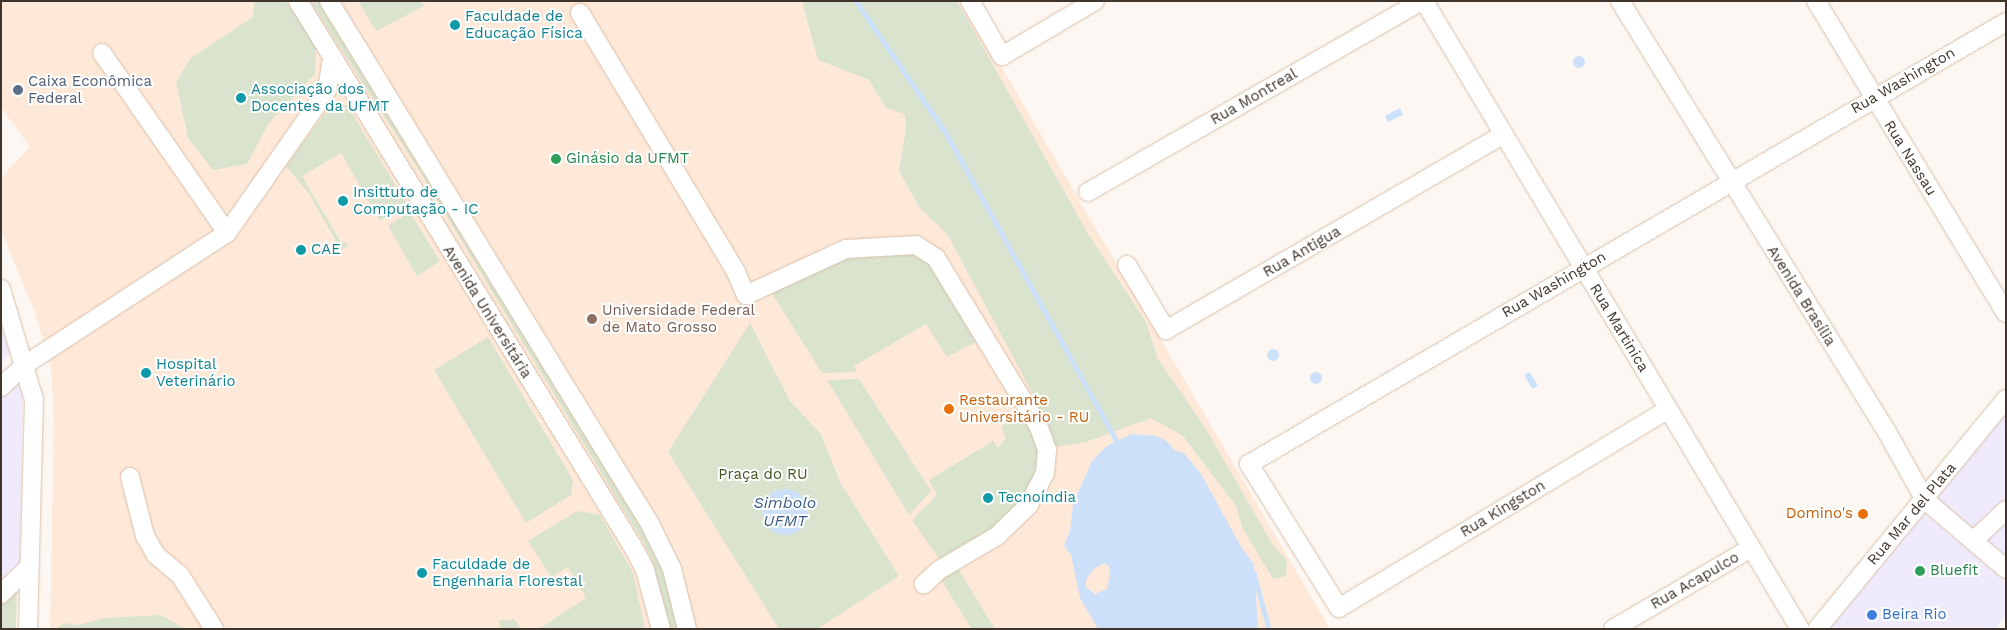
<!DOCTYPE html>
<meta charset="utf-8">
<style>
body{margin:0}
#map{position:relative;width:2007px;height:630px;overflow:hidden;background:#fcf7f2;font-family:"Work Sans",sans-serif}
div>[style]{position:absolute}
.commercial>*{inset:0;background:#f0ebfc}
.built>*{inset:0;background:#fee9d9}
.green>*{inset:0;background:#d9e3cd}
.water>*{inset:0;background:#cde0fa}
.round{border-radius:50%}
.stream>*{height:4.5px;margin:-2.25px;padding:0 2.25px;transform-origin:2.25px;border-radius:2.25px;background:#cde0fa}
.roads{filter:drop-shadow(0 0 1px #d9bfa9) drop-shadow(0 0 1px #d9bfa9)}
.minor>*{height:18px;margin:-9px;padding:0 9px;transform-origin:9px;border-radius:9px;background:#fff}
.dots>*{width:14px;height:14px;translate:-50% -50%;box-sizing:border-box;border:2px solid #fff;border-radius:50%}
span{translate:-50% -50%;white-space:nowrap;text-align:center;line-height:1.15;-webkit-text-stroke:4px #fff;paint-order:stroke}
.culture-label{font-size:15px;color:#0d838f}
.left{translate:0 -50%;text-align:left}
.service-label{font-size:15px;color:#4e5e75}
.street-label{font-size:15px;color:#3f352c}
.leisure-label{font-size:15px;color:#27864d}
.education-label{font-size:15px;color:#785e54}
.food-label{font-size:15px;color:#c56008}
.right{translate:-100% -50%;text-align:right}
.park-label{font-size:15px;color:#425621}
.shop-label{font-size:15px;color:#366cbe}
.water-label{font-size:16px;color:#375884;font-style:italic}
.frame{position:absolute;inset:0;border:2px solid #3f352c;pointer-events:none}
</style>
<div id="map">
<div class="commercial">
<i style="clip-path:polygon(1px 321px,13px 351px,1px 363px)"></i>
<i style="clip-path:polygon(23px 374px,20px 562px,1px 581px,1px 393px)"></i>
<i style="clip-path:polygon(2006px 412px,2006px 556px,1933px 497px)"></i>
<i style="clip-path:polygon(1923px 512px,2006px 582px,2006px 616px,1995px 629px,1828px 629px)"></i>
</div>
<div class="built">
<i style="clip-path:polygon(1px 1px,963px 1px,1330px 629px,50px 629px,54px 419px,51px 367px,35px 313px,1px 230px,1px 178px,30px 147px,1px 107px)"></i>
</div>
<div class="green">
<i style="clip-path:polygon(254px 1px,285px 1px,316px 44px,315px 74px,269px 123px,247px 164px,213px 170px,188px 138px,176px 82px,191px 58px,253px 17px)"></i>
<i style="clip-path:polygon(310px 1px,323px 1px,656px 543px,681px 629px,669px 629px,653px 562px,643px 542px,420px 172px)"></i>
<i style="clip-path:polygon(358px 1px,421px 1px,424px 6px,376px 31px)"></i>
<i style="clip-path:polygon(802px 1px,957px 1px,1087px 232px,1146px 322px,1158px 359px,1206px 429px,1273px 545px,1287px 560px,1286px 576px,1273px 579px,1243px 529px,1236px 506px,1183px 436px,1151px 418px,1086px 442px,1054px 447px,1047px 424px,1026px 381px,947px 234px,919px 207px,899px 171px,906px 130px,905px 114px,886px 108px,869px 80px,818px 60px)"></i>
<i style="clip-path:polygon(341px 105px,347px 105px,407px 204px,380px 221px,341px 153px,302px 176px,342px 244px,345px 242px,348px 246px,341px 250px,310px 195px,286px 166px,325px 113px)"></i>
<i style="clip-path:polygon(410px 212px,440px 261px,417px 276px,388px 226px)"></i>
<i style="clip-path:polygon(925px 252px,981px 339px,947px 357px,926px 324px,854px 366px,857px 372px,822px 373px,768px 287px,843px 253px)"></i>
<i style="clip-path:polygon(750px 323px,790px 401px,821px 434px,840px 482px,899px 576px,817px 629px,779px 629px,668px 452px)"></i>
<i style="clip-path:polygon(488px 337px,573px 480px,571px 495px,526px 523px,434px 370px)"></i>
<i style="clip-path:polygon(859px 379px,931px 491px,909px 515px,827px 380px)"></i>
<i style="clip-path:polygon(1026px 411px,1043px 458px,1039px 482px,1005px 527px,942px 563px,912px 520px,937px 495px,929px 480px,993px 441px,998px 448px,1006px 438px,1001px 426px)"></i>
<i style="clip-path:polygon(577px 511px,600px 515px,633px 573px,645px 629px,539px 629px,586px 598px,568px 567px,551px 577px,528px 541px)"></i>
<i style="clip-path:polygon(956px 565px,995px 629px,972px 629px,939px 577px)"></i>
<i style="clip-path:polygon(17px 586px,16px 629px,1px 629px,1px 603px)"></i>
<i style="clip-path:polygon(161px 615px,186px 629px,56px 629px,64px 623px,79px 625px,104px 618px)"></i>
<i style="clip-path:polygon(514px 619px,522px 629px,502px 629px,498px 621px)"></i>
</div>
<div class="water">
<i class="round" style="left:1573px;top:56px;width:12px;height:12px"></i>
<i style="clip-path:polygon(1400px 108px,1403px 115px,1388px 122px,1385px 116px)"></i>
<i class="round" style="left:1267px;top:349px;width:12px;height:12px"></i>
<i class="round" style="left:1310px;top:372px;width:12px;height:12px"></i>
<i style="clip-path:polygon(1530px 372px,1538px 386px,1532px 389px,1524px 375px)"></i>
<i style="clip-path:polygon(evenodd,1132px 434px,1156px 436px,1167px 441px,1174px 450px,1184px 453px,1201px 474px,1243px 550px,1254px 564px,1258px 629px,1098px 629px,1080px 598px,1071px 555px,1064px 546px,1070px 531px,1073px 504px,1092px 461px,1108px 445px,1132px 434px,1104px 563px,1109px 566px,1110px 574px,1107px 589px,1095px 594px,1086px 587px,1086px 580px,1094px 569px,1104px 563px)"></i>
<i class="round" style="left:762px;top:489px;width:46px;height:46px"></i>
</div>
<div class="stream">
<i style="left:856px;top:1px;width:160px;rotate:55.7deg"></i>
<i style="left:946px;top:133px;width:357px;rotate:61deg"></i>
<i style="left:1250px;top:569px;width:6px;rotate:45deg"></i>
<i style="left:1254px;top:573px;width:58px;rotate:75deg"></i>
</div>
<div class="roads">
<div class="minor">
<i style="left:298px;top:1px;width:641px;rotate:58.47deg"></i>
<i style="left:633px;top:547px;width:26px;rotate:62deg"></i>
<i style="left:645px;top:570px;width:61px;rotate:74.8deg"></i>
<i style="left:329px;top:1px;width:614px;rotate:58.46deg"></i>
<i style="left:650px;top:524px;width:50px;rotate:63.9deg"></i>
<i style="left:672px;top:569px;width:62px;rotate:76deg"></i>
<i style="left:970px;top:1px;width:64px;rotate:59.8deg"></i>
<i style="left:1002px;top:56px;width:108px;rotate:-30.6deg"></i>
<i style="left:1424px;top:1px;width:732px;rotate:59.09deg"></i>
<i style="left:1620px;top:1px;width:507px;rotate:58.22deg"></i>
<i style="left:1887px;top:432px;width:78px;rotate:60.8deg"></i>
<i style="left:1925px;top:500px;width:106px;rotate:40.4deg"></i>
<i style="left:1816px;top:1px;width:365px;rotate:58.7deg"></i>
<i style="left:580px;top:13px;width:302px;rotate:58.9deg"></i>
<i style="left:736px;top:272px;width:25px;rotate:67deg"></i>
<i style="left:746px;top:295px;width:110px;rotate:-24.7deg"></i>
<i style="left:846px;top:249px;width:70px;rotate:-3.3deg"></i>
<i style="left:916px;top:245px;width:24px;rotate:33deg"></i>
<i style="left:936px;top:258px;width:196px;rotate:58.6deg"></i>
<i style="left:1038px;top:425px;width:27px;rotate:70deg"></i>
<i style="left:1047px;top:450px;width:23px;rotate:95deg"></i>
<i style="left:1045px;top:473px;width:36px;rotate:117deg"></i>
<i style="left:1029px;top:505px;width:45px;rotate:135.9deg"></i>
<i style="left:997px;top:536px;width:67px;rotate:149.6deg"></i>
<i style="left:939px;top:570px;width:21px;rotate:137deg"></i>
<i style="left:102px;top:53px;width:219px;rotate:55.2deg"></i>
<i style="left:1088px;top:192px;width:384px;rotate:-29.8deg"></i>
<i style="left:1127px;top:265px;width:76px;rotate:59deg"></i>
<i style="left:1166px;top:330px;width:389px;rotate:-30.1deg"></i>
<i style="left:1px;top:289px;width:116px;rotate:73.4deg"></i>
<i style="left:34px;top:400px;width:229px;rotate:91.5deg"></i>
<i style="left:1px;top:387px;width:34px;rotate:-43deg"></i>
<i style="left:26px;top:364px;width:240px;rotate:-33.1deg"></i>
<i style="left:227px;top:233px;width:174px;rotate:-55deg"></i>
<i style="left:327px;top:90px;width:32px;rotate:-81deg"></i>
<i style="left:1667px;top:410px;width:383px;rotate:148.9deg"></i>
<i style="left:1339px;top:608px;width:170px;rotate:-122deg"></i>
<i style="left:1249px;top:464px;width:877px;rotate:-30.28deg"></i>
<i style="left:130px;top:477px;width:61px;rotate:75.7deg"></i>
<i style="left:145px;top:536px;width:22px;rotate:60deg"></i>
<i style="left:156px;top:555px;width:31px;rotate:40deg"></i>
<i style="left:180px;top:575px;width:64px;rotate:57.8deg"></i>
<i style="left:1973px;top:541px;width:45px;rotate:-43.2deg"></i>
<i style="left:1px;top:594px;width:40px;rotate:-44deg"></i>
<i style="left:1613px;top:629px;width:160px;rotate:-30.4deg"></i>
<i style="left:1817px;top:629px;width:298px;rotate:-50.6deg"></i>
</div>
</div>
<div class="dots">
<i style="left:455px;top:25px;background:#0f9aa8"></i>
<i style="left:18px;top:90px;background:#5c6f8a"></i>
<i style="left:241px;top:98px;background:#0f9aa8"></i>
<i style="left:556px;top:159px;background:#2e9e5b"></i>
<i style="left:343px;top:201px;background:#0f9aa8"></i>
<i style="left:301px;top:250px;background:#0f9aa8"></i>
<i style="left:592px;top:319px;background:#8d6e63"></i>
<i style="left:146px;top:373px;background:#0f9aa8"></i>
<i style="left:949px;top:409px;background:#e8710a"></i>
<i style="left:988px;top:498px;background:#0f9aa8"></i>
<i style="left:1863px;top:514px;background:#e8710a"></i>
<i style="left:1920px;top:571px;background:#2e9e5b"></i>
<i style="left:422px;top:573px;background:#0f9aa8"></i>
<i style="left:1872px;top:615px;background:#3f7fe0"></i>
</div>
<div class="culture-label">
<span class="left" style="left:465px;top:25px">Faculdade de<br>Educação Física</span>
<span class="left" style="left:251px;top:98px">Associação dos<br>Docentes da UFMT</span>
<span class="left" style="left:353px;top:201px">Insittuto de<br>Computação - IC</span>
<span class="left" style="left:311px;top:250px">CAE</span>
<span class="left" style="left:156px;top:373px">Hospital<br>Veterinário</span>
<span class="left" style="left:998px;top:498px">Tecnoíndia</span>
<span class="left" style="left:432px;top:573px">Faculdade de<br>Engenharia Florestal</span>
</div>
<div class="service-label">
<span class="left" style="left:28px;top:90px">Caixa Econômica<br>Federal</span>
</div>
<div class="street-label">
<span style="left:1903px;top:81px;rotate:-30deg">Rua Washington</span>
<span style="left:1254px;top:97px;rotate:-30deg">Rua Montreal</span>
<span style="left:1910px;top:158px;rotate:58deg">Rua Nassau</span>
<span style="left:1302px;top:252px;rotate:-30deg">Rua Antigua</span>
<span style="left:1554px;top:285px;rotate:-30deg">Rua Washington</span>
<span style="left:1801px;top:296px;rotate:58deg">Avenida Brasília</span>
<span style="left:487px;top:312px;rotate:58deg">Avenida Universitária</span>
<span style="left:1619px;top:328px;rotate:59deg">Rua Martinica</span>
<span style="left:1503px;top:509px;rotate:-31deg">Rua Kingston</span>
<span style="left:1912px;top:514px;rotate:-50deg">Rua Mar del Plata</span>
<span style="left:1695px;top:581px;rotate:-30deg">Rua Acapulco</span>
</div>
<div class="leisure-label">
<span class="left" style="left:566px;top:159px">Ginásio da UFMT</span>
<span class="left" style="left:1930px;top:571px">Bluefit</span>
</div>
<div class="education-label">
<span class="left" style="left:602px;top:319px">Universidade Federal<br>de Mato Grosso</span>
</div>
<div class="food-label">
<span class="left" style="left:959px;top:409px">Restaurante<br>Universitário - RU</span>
<span class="right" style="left:1853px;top:514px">Domino's</span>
</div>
<div class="park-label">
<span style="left:763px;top:475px">Praça do RU</span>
</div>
<div class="shop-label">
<span class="left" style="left:1882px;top:615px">Beira Rio</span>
</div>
<div class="water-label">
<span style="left:785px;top:512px">Simbolo<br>UFMT</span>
</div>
<div class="frame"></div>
</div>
